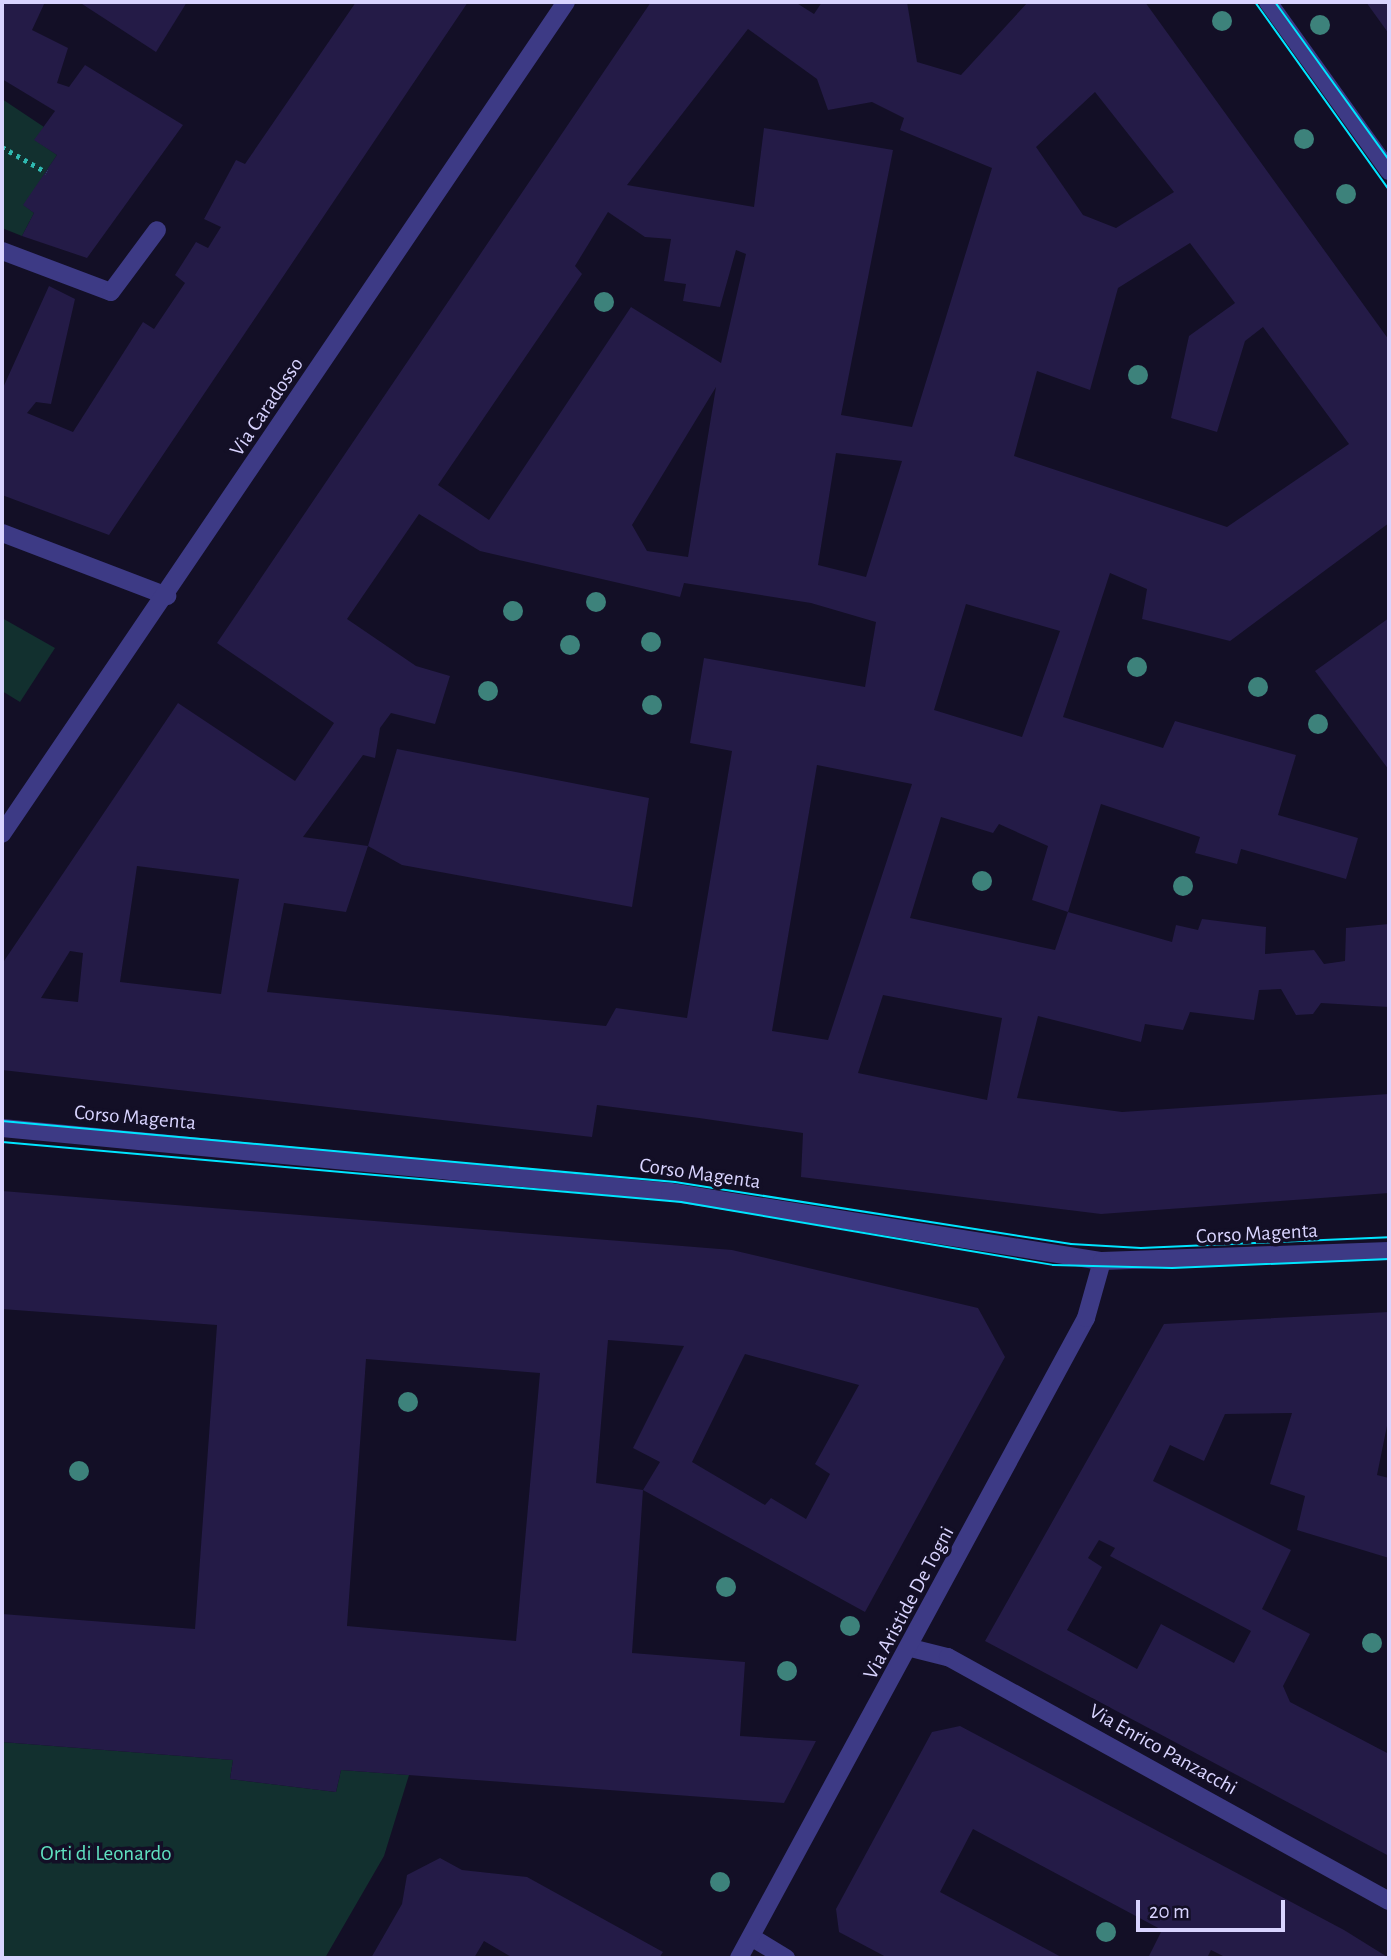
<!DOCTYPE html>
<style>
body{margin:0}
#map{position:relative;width:1391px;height:1960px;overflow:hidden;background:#130f26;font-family:"Alegreya Sans",sans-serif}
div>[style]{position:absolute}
.green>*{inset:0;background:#12302f}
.building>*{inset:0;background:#241b47}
.path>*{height:4.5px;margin-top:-2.25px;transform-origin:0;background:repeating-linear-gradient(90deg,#2fb8b0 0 3.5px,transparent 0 8.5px)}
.minor>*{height:18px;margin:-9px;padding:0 9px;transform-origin:9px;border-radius:9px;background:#3d3a85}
.tram>*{height:2px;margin:-1px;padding:0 1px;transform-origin:1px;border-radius:1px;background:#00e5ff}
.trees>*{width:20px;height:20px;margin:-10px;border-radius:50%;background:#3d827b}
span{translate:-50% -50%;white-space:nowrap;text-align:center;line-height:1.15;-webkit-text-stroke:7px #130f26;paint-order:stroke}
.street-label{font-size:21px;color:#d9d4ff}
.park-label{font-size:21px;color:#5fe0c0}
.frame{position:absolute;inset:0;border:4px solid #d9d4ff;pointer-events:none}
.scale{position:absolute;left:1136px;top:1900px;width:149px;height:32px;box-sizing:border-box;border:4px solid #d9d4ff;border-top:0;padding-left:9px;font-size:21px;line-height:24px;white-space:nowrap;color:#d9d4ff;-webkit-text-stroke:5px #130f26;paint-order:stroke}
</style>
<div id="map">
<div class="green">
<i style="clip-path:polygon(2px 99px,44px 127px,35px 140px,57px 155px,24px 205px,34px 213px,22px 236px,2px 228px)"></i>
<i style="clip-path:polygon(2px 618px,55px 648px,20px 702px,2px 691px)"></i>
<i style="clip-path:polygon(2px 1742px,233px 1760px,230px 1779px,336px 1792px,341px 1770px,409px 1775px,384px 1856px,325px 1958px,2px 1958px)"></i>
</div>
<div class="building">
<i style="clip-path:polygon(2px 2px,45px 2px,32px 30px,68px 48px,57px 83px,69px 87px,85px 65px,183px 125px,87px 258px,22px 236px,34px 213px,23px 205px,57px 155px,34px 140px,55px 111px,2px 79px)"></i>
<i style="clip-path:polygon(79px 2px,187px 2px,156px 52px)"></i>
<i style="clip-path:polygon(356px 2px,468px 2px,109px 535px,2px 495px,2px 390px,49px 286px,75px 299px,51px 404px,36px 402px,27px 413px,73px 432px,143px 322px,154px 329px,185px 283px,175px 275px,196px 242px,208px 248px,221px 227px,204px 219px,236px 160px,245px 164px)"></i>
<i style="clip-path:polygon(evenodd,651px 2px,795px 2px,814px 14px,822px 2px,907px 2px,917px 62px,961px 75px,1028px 2px,1145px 2px,1389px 340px,1389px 523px,1230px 641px,1142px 619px,1147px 589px,1110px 573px,1063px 717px,1163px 748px,1175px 721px,1296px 755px,1278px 815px,1358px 838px,1346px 879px,1241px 849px,1237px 864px,1195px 853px,1200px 837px,1101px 804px,1068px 912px,1172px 942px,1176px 925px,1198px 930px,1202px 919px,1266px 927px,1265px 954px,1314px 950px,1324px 964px,1345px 961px,1346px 928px,1389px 924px,1389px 1007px,1321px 1003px,1313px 1014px,1296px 1015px,1281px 989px,1259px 990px,1254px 1020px,1190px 1012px,1183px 1030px,1145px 1024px,1141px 1042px,1038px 1016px,1017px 1098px,1122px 1112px,1389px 1094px,1389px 1193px,1101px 1214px,801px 1177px,803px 1133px,699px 1118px,597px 1105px,592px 1137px,2px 1070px,2px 964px,178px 703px,295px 781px,334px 723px,217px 643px,651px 2px,748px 29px,817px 79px,828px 110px,872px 102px,904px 118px,900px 130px,992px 168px,912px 427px,841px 415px,893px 150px,764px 128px,754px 207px,627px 185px,748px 29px,651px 2px,1095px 92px,1174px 192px,1116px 228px,1083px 215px,1036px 147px,1095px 92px,651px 2px,608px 212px,645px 237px,671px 239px,664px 281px,686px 284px,683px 301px,720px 307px,736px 250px,746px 254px,721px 363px,631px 307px,489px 520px,438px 485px,582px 274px,575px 266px,608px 212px,651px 2px,1190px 243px,1235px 303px,1189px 336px,1171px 418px,1217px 432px,1245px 341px,1263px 327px,1349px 444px,1227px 527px,1014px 456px,1037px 371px,1090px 390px,1118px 288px,1190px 243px,651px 2px,716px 387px,688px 557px,647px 551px,632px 525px,716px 387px,651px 2px,836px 453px,902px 461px,866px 577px,818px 565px,836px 453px,651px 2px,419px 514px,480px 551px,680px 597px,684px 583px,811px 603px,876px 622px,865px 687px,704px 658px,690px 743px,732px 751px,687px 1018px,616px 1008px,606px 1026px,267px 992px,284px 903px,346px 912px,368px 846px,303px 837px,363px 755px,375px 758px,380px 728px,391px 713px,435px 724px,450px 676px,416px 666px,347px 619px,419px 514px,651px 2px,966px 604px,1060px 631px,1022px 737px,934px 710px,966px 604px,651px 2px,817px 765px,912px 784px,828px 1040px,772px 1031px,817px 765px,651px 2px,941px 817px,993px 833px,999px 824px,1048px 846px,1032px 900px,1068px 912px,1055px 950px,910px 918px,941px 817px,651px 2px,137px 866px,239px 879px,221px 994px,120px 982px,137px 866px,651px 2px,70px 951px,83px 953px,78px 1002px,41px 998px,70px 951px,651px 2px,883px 995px,1002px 1018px,987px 1100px,858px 1073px,883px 995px)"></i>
<i style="clip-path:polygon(1366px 2px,1389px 2px,1389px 34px)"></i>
<i style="clip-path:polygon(1389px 618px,1389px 770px,1315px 671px)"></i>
<i style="clip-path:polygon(397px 749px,649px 798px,632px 907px,402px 865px,368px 846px)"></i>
<i style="clip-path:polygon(evenodd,2px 1191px,732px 1250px,978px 1308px,1005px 1357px,865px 1612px,643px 1490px,632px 1653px,745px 1662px,740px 1736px,816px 1741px,784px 1803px,341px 1770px,336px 1792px,230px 1779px,233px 1760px,2px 1742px,2px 1614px,195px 1629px,217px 1325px,2px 1309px,2px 1191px,608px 1340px,684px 1346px,633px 1448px,660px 1462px,643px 1490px,596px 1483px,608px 1340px,2px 1191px,745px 1354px,859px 1385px,815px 1464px,830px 1474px,806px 1519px,771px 1498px,765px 1505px,692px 1462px,745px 1354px,2px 1191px,366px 1359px,540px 1373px,516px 1641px,347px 1626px,366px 1359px)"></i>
<i style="clip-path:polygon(evenodd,1389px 1312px,1389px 1416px,1377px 1475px,1389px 1478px,1389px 1558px,1297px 1530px,1305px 1496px,1270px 1484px,1292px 1413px,1225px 1414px,1204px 1461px,1170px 1445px,1153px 1481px,1291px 1550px,1262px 1609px,1310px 1634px,1283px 1686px,1290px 1702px,1389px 1754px,1389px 1856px,985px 1641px,1164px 1324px,1389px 1312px,1099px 1540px,1115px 1548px,1110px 1556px,1251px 1631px,1234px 1663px,1161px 1624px,1137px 1669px,1067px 1630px,1102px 1567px,1088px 1558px,1099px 1540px)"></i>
<i style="clip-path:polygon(960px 1726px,1344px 1930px,1389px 1958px,1227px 1958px,1211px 1950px,1207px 1958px,1148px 1958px,1162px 1930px,973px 1829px,940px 1892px,1063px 1958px,888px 1958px,839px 1932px,836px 1909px,932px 1732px)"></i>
<i style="clip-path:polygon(440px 1858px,462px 1870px,527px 1877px,663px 1952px,659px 1958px,513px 1958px,484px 1941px,474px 1958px,371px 1958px,402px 1904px,407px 1875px)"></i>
</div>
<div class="path">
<i style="left:2px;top:147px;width:51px;rotate:29.6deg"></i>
</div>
<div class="minor">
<i style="left:1268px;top:2px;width:208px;rotate:54.4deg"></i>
<i style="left:2px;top:251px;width:116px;rotate:20.6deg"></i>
<i style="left:111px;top:292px;width:77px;rotate:-53.4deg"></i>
<i style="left:2px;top:533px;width:177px;rotate:20.9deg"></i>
<i style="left:2px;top:834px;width:1005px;rotate:-55.87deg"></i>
<i style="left:2px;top:1128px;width:671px;rotate:5.47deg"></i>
<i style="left:670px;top:1192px;width:437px;rotate:9.1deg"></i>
<i style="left:1102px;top:1261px;width:287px;rotate:-2deg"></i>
<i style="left:911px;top:1648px;width:38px;rotate:14deg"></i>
<i style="left:948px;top:1657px;width:504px;rotate:28.96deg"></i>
<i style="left:751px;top:1937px;width:41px;rotate:31deg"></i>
<i style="left:739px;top:1958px;width:728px;rotate:-61.53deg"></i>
<i style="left:1086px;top:1318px;width:59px;rotate:-74.3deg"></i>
</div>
<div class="tram">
<i style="left:1255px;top:2px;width:231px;rotate:54.5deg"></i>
<i style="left:1275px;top:2px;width:195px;rotate:54.2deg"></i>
<i style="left:2px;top:1121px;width:676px;rotate:5.18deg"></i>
<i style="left:675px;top:1182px;width:401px;rotate:8.9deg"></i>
<i style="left:1071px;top:1244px;width:70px;rotate:3.3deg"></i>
<i style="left:1141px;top:1248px;width:248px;rotate:-2.5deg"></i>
<i style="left:2px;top:1142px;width:682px;rotate:5.05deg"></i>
<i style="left:681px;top:1202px;width:377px;rotate:9.6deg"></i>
<i style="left:1053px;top:1265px;width:119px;rotate:1.4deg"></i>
<i style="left:1172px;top:1268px;width:217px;rotate:-2.4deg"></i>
</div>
<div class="trees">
<i style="left:1222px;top:21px"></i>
<i style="left:1320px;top:25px"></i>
<i style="left:1304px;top:139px"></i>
<i style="left:1346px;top:194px"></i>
<i style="left:604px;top:302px"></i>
<i style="left:1138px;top:375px"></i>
<i style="left:596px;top:602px"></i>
<i style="left:513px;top:611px"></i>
<i style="left:651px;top:642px"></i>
<i style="left:570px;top:645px"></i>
<i style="left:1137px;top:667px"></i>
<i style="left:1258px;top:687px"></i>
<i style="left:488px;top:691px"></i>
<i style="left:652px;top:705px"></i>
<i style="left:1318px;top:724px"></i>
<i style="left:982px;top:881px"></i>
<i style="left:1183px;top:886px"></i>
<i style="left:408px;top:1402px"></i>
<i style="left:79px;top:1471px"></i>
<i style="left:726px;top:1587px"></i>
<i style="left:850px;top:1626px"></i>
<i style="left:1372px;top:1643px"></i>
<i style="left:787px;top:1671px"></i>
<i style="left:720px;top:1882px"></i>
<i style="left:1106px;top:1932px"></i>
</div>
<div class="street-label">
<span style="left:267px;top:407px;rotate:-56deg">Via Caradosso</span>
<span style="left:135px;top:1118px;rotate:5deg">Corso Magenta</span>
<span style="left:700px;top:1174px;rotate:8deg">Corso Magenta</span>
<span style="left:1257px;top:1234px;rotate:-3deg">Corso Magenta</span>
<span style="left:909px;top:1603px;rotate:-62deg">Via Aristide De Togni</span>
<span style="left:1163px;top:1750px;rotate:29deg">Via Enrico Panzacchi</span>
</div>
<div class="park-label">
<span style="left:106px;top:1854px">Orti di Leonardo</span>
</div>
<div class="frame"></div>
<div class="scale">20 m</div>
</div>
